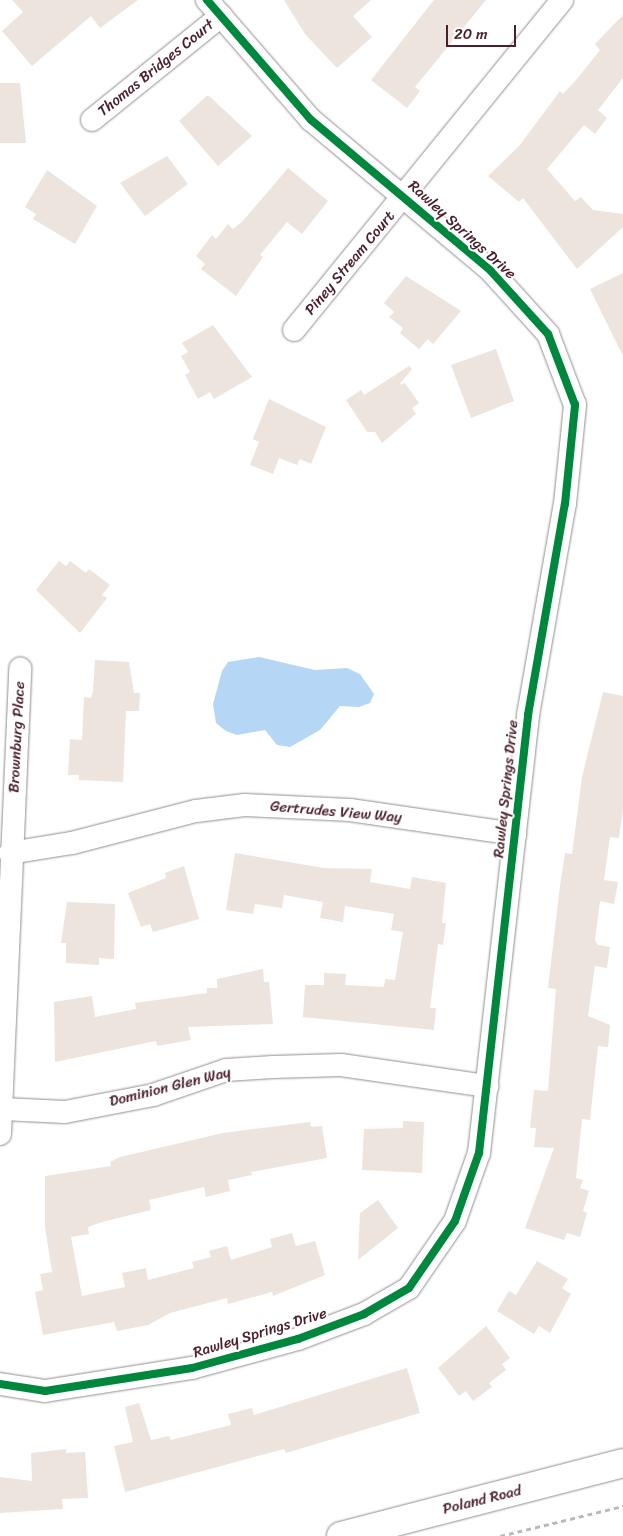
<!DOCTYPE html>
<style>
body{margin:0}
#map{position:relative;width:623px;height:1536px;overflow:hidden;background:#fff;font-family:Sriracha,sans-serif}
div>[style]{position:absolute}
.water>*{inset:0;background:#b6d6f6}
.building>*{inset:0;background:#ede4dd}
.path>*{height:3px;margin-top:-1.5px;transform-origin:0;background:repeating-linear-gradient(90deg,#bdb8b9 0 5px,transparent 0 9px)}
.roads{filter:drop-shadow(0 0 1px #948c8e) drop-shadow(0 0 1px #948c8e)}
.minor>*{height:22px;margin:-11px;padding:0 11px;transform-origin:11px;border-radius:11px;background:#fff}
.tertiary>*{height:28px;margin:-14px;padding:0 14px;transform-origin:14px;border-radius:14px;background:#fff}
.cycleway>*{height:8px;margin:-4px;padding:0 4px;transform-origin:4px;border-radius:4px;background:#00873e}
span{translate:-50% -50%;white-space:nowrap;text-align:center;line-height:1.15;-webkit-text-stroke:4px #fff;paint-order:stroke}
.street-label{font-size:15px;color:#4a1f2b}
.scale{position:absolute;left:446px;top:25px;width:70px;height:22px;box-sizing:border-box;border:2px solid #4a1f2b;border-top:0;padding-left:6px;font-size:15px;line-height:18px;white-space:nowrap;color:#4a1f2b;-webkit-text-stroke:4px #fff;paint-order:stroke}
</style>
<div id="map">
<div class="water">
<i style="clip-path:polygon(259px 657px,315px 670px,347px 668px,360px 674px,374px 694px,370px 703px,359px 707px,340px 706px,320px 730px,290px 747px,277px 745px,265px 730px,237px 735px,226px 731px,216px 723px,213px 704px,222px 671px,228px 662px)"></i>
</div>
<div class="building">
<i style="clip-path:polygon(12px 0,138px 0,100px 28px,91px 16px,32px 66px,2px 31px,23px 12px)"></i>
<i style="clip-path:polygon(284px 0,371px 0,353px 16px,372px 37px,337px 68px,305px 34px)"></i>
<i style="clip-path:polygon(434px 0,486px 0,415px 87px,420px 91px,407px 108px,371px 80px)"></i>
<i style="clip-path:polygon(623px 15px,623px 78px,598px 110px,607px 118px,595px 134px,584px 125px,547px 169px,575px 201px,581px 197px,593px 210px,623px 214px,623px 227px,577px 269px,523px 198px,519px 202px,488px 176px,520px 145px,560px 91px,563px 94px,577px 79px,600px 50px,595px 44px)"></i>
<i style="clip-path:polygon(0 83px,20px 83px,26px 143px,0 143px)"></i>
<i style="clip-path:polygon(208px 95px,252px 136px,218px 166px,179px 121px)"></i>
<i style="clip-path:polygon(167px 156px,188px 184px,145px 216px,120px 183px)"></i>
<i style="clip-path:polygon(288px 168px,328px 201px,302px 234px,287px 222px,260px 255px,263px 257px,236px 296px,201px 269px,205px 264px,196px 256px,212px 235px,216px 239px,228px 224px,233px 229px,242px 222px)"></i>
<i style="clip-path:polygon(47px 170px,97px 206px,75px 244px,33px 219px,36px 214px,25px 207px)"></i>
<i style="clip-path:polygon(623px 273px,623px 356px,590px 289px)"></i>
<i style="clip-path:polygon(406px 276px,461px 311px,433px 344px,428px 339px,419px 349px,400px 333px,403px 328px,389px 317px,394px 312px,384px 303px)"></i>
<i style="clip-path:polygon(213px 325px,252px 377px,214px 399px,210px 392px,198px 399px,185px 375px,190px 372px,181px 356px,188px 352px,182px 343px)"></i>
<i style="clip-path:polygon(496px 349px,514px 401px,471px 418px,451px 365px)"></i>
<i style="clip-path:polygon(409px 366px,412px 369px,399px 385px,405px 383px,419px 403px,412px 408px,416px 414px,382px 443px,375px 432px,367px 432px,346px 400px,361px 390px,364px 395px)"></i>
<i style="clip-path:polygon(269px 399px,326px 427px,311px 464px,300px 459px,297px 465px,279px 458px,273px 474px,250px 465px,259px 442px,253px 439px)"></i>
<i style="clip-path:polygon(59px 561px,66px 566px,70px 561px,86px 573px,89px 569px,110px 585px,102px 595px,107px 598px,80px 633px,36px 590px)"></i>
<i style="clip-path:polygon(95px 660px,129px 662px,134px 693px,140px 693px,139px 711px,126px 711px,123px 782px,79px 780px,79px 775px,68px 775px,70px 739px,82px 740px,84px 697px,91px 698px,93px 691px)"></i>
<i style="clip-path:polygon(603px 692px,623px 696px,623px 809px,619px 838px,610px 837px,604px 880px,618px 882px,614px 904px,600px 901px,595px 940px,598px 945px,610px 947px,607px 968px,595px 966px,588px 1016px,610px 1025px,608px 1047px,598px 1046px,590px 1120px,582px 1119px,576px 1178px,583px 1180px,580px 1188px,589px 1191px,583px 1211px,587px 1213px,580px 1237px,567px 1233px,564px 1240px,525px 1228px,554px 1148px,534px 1147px,536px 1128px,530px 1128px,534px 1090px,548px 1091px,556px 989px,548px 988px,560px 886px,565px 853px,572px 854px,582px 777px)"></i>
<i style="clip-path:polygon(235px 853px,324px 868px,372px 869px,370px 882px,410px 889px,412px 877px,446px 883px,442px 923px,446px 923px,443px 945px,438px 944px,430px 1008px,436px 1008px,434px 1030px,303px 1017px,305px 985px,324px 985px,324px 973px,346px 974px,345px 985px,384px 987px,385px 979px,395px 980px,403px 932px,391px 930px,394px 914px,345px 906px,343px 922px,320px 918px,323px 902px,284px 895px,282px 908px,255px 904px,253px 914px,226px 910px)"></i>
<i style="clip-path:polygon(184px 866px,199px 919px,153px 932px,150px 924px,141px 927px,128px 893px,166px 878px,165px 873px)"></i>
<i style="clip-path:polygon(67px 902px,115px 904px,114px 959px,99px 958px,99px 965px,66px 963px,66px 943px,61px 943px)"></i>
<i style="clip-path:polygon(263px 969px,264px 982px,269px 982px,273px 1024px,188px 1027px,191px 1040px,157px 1046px,156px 1041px,55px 1062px,54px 1002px,92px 996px,95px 1017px,136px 1009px,135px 1003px,207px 993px,207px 988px,217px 988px,217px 979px)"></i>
<i style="clip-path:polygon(403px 1121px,424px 1122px,422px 1173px,362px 1170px,364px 1129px,403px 1128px)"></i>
<i style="clip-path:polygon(310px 1122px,311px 1127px,322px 1126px,327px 1158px,251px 1172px,252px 1175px,228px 1180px,230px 1191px,206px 1197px,204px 1187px,149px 1200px,151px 1210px,102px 1222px,88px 1227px,89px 1234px,71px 1237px,82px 1296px,125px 1287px,122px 1273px,146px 1268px,148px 1280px,194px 1268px,192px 1262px,211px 1257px,209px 1251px,227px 1246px,231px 1260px,272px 1247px,270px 1239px,292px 1233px,296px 1246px,315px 1241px,325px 1275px,273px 1296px,272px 1292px,228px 1304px,227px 1298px,170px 1313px,148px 1325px,117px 1331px,114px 1322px,43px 1335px,35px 1292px,43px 1290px,40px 1274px,52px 1272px,45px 1227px,45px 1176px,111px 1166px,110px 1162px,120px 1157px,223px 1133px)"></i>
<i style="clip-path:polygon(378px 1200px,398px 1228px,358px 1260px,360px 1213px)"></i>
<i style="clip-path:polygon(537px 1261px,568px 1279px,562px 1288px,571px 1294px,550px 1333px,539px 1326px,534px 1334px,497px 1311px,509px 1291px,516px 1295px)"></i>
<i style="clip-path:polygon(486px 1326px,510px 1358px,502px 1364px,506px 1370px,489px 1383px,492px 1387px,473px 1401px,466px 1391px,459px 1396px,438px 1368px)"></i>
<i style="clip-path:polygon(407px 1368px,420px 1413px,286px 1453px,284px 1449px,125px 1492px,114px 1446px,133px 1442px,125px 1407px,139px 1403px,151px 1440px,169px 1436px,171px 1440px,231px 1425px,228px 1414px,252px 1408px,254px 1415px)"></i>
<i style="clip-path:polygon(66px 1449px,66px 1453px,85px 1452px,88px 1498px,62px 1499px,63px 1509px,0 1513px,0 1477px,32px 1481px,31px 1453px)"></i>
</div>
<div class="path">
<i style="left:500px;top:1536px;width:127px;rotate:-13.7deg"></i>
</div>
<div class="roads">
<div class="minor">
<i style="left:92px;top:120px;width:166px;rotate:-38.9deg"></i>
<i style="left:294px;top:330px;width:425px;rotate:-50.9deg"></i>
<i style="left:10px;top:853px;width:63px;rotate:-9.2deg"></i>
<i style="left:72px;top:843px;width:128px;rotate:-14.5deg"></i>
<i style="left:196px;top:811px;width:49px;rotate:-7deg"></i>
<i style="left:245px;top:805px;width:105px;rotate:2.7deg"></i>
<i style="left:350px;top:810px;width:167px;rotate:8.3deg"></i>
<i style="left:3px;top:1109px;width:62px;rotate:2.8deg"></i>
<i style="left:65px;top:1112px;width:90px;rotate:-10.9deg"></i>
<i style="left:153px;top:1095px;width:77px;rotate:-18.9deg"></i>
<i style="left:226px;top:1070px;width:47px;rotate:-3.7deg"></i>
<i style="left:273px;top:1067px;width:68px;rotate:-1.7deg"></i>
<i style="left:341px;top:1065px;width:148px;rotate:8.2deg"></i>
<i style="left:0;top:1134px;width:466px;rotate:-87.5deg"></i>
<i style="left:0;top:1384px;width:46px;rotate:8.8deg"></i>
<i style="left:45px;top:1391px;width:149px;rotate:-8.9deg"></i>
<i style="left:192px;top:1368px;width:110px;rotate:-15.3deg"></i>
<i style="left:298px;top:1339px;width:71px;rotate:-20.7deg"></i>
<i style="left:364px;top:1314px;width:52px;rotate:-30deg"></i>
<i style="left:409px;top:1288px;width:81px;rotate:-55.5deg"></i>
<i style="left:455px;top:1221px;width:72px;rotate:-70.6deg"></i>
<i style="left:479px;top:1153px;width:441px;rotate:-83.6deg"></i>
<i style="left:528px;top:715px;width:214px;rotate:-80.1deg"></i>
<i style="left:565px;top:504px;width:100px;rotate:-84.2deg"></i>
<i style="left:575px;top:405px;width:76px;rotate:-110.8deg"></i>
<i style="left:548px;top:334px;width:86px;rotate:-132.2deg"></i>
<i style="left:490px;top:270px;width:234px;rotate:-140deg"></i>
<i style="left:311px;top:120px;width:159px;rotate:-130.9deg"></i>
</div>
<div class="tertiary">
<i style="left:341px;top:1536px;width:291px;rotate:-14.5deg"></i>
</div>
</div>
<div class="cycleway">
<i style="left:0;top:1384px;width:46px;rotate:8.8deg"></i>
<i style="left:45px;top:1391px;width:149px;rotate:-8.9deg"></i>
<i style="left:192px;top:1368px;width:110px;rotate:-15.3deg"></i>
<i style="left:298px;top:1339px;width:71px;rotate:-20.7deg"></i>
<i style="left:364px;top:1314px;width:52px;rotate:-30deg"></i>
<i style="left:409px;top:1288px;width:81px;rotate:-55.5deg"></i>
<i style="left:455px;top:1221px;width:72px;rotate:-70.6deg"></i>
<i style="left:479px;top:1153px;width:441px;rotate:-83.6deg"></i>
<i style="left:528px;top:715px;width:214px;rotate:-80.1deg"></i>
<i style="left:565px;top:504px;width:100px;rotate:-84.2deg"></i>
<i style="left:575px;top:405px;width:76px;rotate:-110.8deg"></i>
<i style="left:548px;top:334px;width:86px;rotate:-132.2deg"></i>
<i style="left:490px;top:270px;width:234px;rotate:-140deg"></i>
<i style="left:311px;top:120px;width:159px;rotate:-130.9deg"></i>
</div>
<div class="street-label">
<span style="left:156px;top:68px;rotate:-39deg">Thomas Bridges Court</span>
<span style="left:462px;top:230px;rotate:42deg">Rawley Springs Drive</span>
<span style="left:350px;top:263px;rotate:-50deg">Piney Stream Court</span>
<span style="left:17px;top:737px;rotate:-87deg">Brownburg Place</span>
<span style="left:506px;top:789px;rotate:-84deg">Rawley Springs Drive</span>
<span style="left:336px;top:812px;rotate:5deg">Gertrudes View Way</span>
<span style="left:170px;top:1087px;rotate:-14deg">Dominion Glen Way</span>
<span style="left:260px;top:1333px;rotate:-17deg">Rawley Springs Drive</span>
<span style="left:482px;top:1500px;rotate:-14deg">Poland Road</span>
</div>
<div class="scale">20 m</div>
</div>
